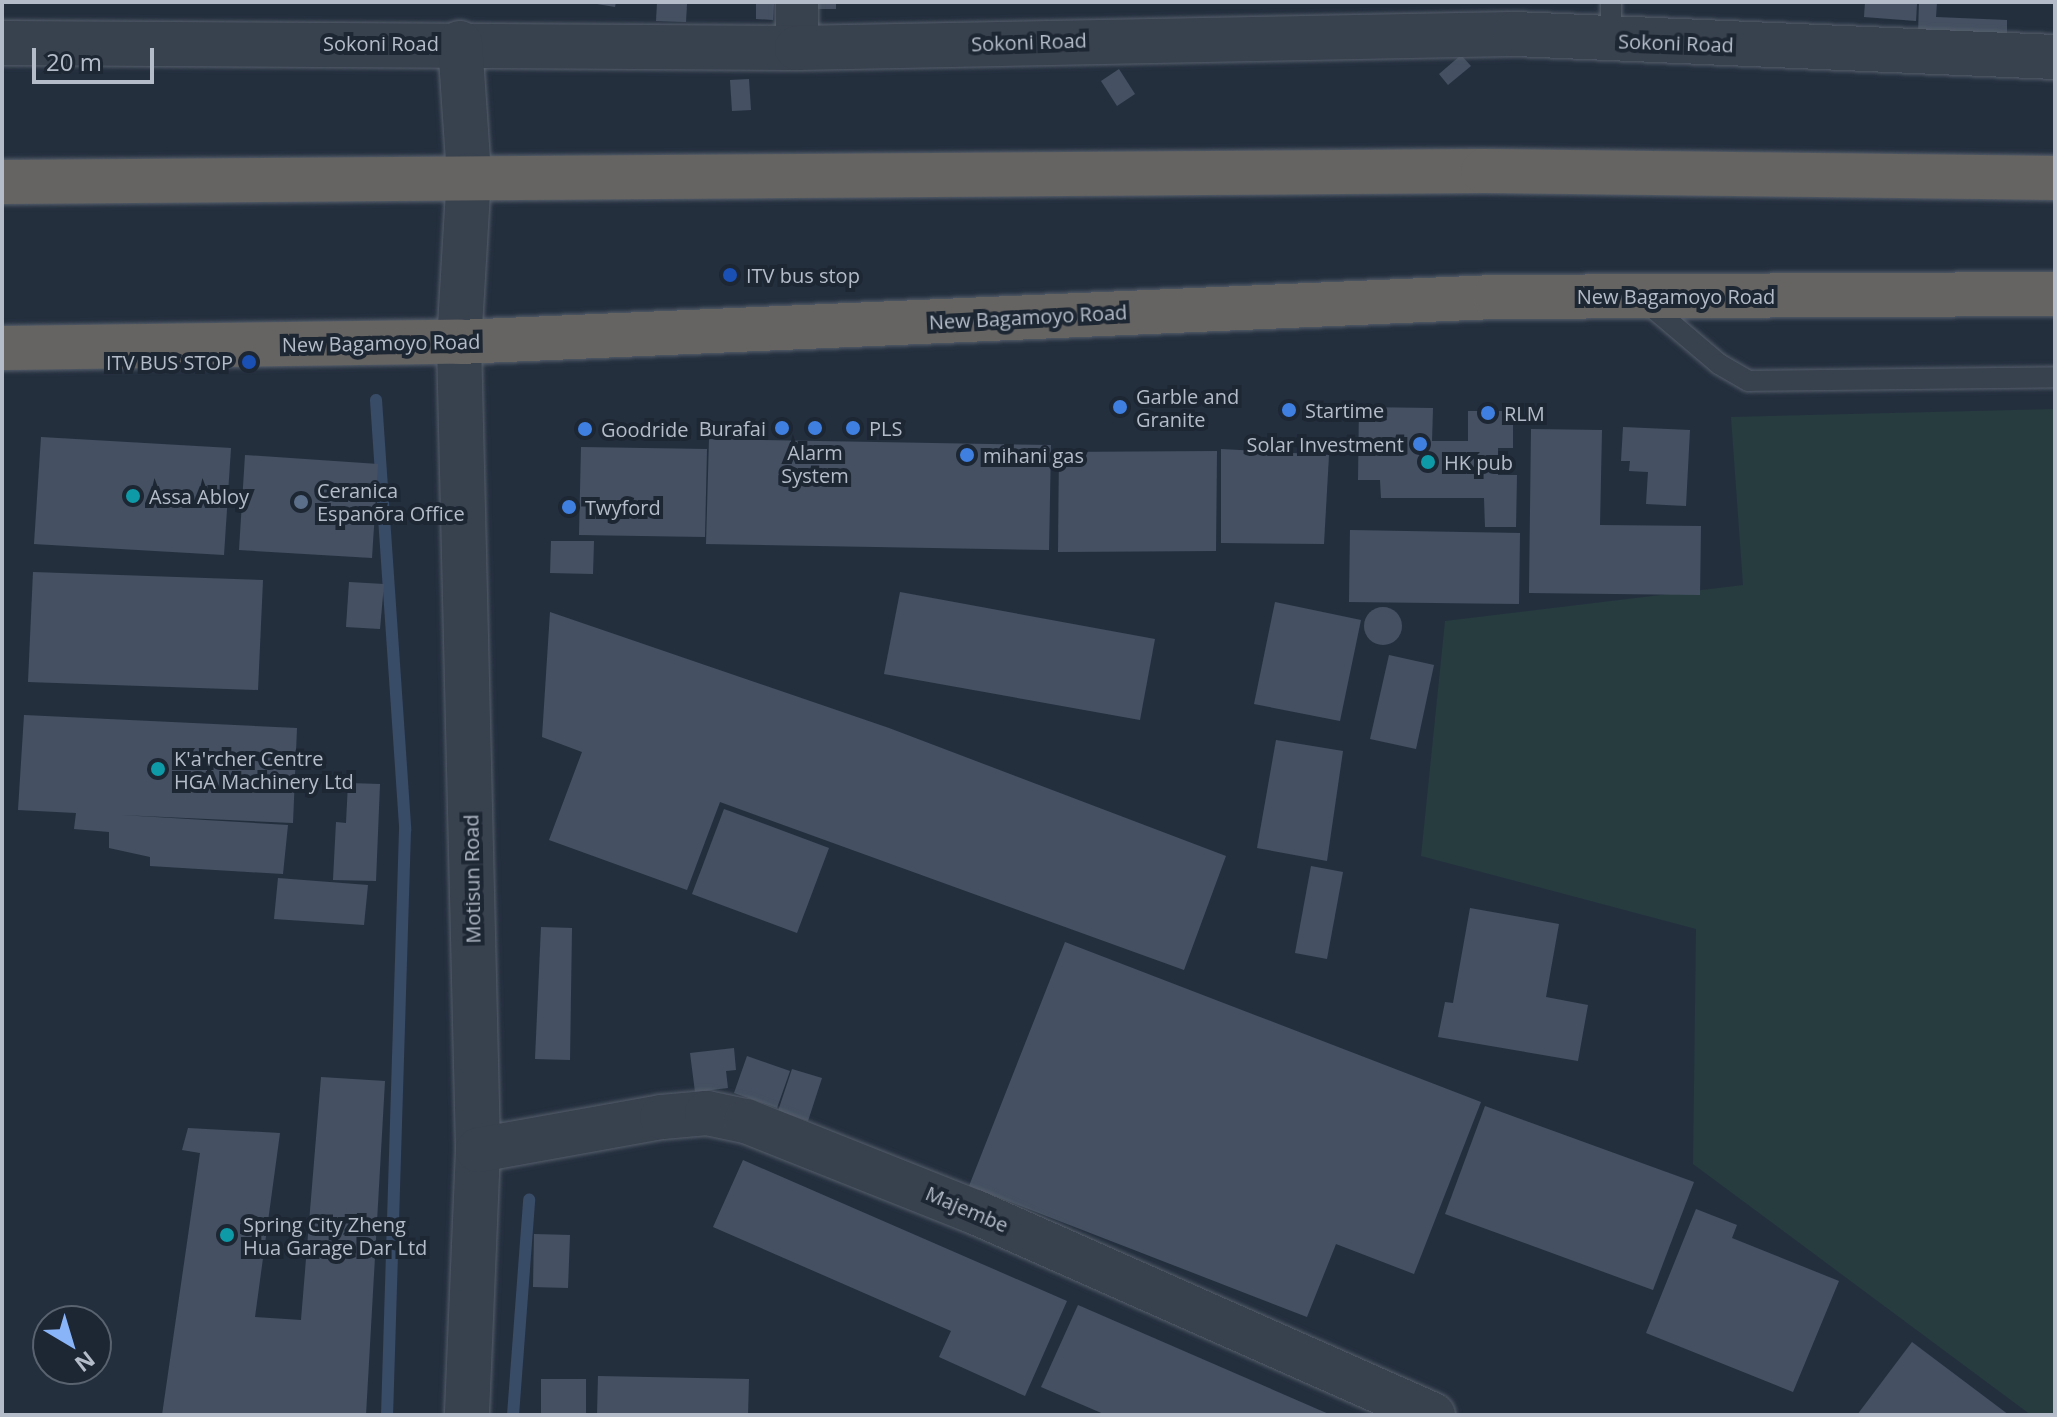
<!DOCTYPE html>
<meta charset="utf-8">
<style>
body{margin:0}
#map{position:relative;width:2057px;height:1417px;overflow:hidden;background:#242f3e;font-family:"Open Sans",sans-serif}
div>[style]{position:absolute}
.green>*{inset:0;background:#263c3f}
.stream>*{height:12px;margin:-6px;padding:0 6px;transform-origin:6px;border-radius:6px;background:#394c67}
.building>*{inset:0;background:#455162}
.round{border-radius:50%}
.roads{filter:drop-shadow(0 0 2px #565f6c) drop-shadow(0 0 2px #565f6c)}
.service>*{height:20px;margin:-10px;padding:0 10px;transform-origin:10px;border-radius:10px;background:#38414e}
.minor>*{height:42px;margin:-21px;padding:0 21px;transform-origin:21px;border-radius:21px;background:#38414e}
.tertiary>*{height:44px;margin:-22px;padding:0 22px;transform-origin:22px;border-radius:22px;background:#38414e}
.trunk>*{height:44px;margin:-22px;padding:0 22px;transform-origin:22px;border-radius:22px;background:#656462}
.dots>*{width:22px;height:22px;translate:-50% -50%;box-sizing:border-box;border:4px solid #1d2633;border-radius:50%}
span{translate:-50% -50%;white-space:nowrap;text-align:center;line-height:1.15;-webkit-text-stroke:8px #1d2633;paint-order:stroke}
.street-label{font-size:20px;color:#b4bcc9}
.poi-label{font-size:20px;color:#b4bcc9}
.left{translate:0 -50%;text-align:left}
.right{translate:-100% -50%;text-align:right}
.frame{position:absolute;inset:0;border:4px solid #b4bcc9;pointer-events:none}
.north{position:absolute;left:32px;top:1305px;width:80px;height:80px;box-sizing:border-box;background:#1d2633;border:2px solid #59626f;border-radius:50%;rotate:142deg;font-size:22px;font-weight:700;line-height:32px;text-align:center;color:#b4bcc9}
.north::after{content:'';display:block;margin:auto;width:28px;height:36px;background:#8ab4f8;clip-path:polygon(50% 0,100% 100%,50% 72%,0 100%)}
.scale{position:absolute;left:32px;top:48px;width:122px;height:36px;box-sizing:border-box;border:4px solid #b4bcc9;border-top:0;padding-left:10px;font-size:24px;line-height:28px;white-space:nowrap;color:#b4bcc9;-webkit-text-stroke:6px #1d2633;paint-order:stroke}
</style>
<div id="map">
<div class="green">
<i style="clip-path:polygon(2055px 409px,2055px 1415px,2031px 1415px,1693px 1164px,1696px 929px,1421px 856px,1445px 621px,1743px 585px,1731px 417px)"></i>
</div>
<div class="stream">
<i style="left:376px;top:400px;width:431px;rotate:86.1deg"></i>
<i style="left:405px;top:830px;width:585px;rotate:91.76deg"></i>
<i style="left:513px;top:1415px;width:216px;rotate:-85.7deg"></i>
</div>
<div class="building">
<i style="clip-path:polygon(585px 2px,616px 2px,615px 7px)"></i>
<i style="clip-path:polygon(801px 2px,836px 2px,836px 9px,801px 9px)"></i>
<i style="clip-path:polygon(1865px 2px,1917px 4px,1916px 21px,1864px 17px)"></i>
<i style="clip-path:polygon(1919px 2px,1937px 2px,1936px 17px,2007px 20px,2007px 36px,1918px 34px)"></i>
<i style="clip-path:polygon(657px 3px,687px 4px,686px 22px,656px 21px)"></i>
<i style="clip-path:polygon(756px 3px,774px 3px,773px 20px,756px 19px)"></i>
<i style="clip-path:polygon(1461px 55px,1471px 66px,1448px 85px,1439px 74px)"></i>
<i style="clip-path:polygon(1119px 69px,1135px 94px,1117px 106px,1101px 81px)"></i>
<i style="clip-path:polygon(749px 79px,751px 110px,732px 111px,730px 80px)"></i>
<i style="clip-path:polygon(1359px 407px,1433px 408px,1432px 441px,1468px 441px,1468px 411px,1513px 411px,1513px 448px,1498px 448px,1498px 475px,1517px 475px,1516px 527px,1485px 527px,1484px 498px,1381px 498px,1380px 480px,1358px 480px)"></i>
<i style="clip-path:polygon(1623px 427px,1690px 430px,1686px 506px,1646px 504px,1648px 472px,1629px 471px,1630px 461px,1621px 461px)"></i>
<i style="clip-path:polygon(1531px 429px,1602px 430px,1600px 525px,1701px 526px,1700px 595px,1529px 593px)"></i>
<i style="clip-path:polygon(41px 437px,231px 448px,224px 555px,34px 544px)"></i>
<i style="clip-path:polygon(709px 439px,1051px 445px,1049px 550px,706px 544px)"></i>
<i style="clip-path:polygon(581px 447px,707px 449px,705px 537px,579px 535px)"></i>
<i style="clip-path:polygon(1221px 449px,1329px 455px,1324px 544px,1221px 543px)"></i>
<i style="clip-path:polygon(1217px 451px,1216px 551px,1058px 552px,1059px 452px)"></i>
<i style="clip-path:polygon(245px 455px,378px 464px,372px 558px,239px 550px)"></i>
<i style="clip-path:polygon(1350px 530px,1520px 533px,1519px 604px,1349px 602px)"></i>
<i style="clip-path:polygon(551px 541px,594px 541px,593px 574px,550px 573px)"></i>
<i style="clip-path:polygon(33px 572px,263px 580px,258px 690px,28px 682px)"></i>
<i style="clip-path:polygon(349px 582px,384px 584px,380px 629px,346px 627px)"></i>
<i style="clip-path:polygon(900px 592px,1155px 639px,1140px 720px,884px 674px)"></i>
<i style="clip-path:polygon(1275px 602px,1361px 620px,1340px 721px,1254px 704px)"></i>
<i class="round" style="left:1364px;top:607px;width:38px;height:38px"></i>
<i style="clip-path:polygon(550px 612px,889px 728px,1226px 856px,1184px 970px,720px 802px,687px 890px,549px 840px,582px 752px,542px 737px)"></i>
<i style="clip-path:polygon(1389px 655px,1434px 665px,1416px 749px,1370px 739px)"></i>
<i style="clip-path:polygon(24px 715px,297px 728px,293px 823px,121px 815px,288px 825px,283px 874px,150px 866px,150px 857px,109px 848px,109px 832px,74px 829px,76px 813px,18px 810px)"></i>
<i style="clip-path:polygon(1276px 740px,1343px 751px,1327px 861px,1257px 848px)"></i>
<i style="clip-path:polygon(348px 783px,380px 784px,376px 881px,333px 880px,336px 822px,346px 823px)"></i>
<i style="clip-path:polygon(724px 809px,829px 848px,797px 933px,692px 894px)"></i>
<i style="clip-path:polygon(1311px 866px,1343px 872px,1327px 959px,1295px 953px)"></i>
<i style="clip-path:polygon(278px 878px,368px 885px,364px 925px,274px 919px)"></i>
<i style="clip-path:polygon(1470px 908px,1559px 924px,1546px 997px,1588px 1005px,1578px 1061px,1438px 1037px,1445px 1002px,1453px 1003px)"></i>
<i style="clip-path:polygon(541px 927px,572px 928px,570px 1060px,535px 1059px)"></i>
<i style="clip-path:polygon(1065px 942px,1481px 1102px,1414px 1274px,1336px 1244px,1307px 1317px,969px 1186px)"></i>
<i style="clip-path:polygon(734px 1048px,736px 1070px,726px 1071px,728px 1088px,695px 1092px,690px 1053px)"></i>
<i style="clip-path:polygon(747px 1056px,790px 1071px,777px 1108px,734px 1093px)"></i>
<i style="clip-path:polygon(792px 1069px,822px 1078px,808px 1121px,778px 1111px)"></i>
<i style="clip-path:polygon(321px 1077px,385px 1081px,366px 1415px,162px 1415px,200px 1153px,182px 1150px,188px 1128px,280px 1133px,255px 1317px,301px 1320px)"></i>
<i style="clip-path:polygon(1485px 1106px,1694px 1182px,1653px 1290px,1445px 1214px)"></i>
<i style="clip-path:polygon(743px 1160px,1067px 1301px,1025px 1396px,939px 1357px,951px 1331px,713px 1227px)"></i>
<i style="clip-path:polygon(1696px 1209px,1737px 1225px,1732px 1238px,1839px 1281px,1793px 1392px,1646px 1333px)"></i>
<i style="clip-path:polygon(534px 1234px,570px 1235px,568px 1288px,533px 1287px)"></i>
<i style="clip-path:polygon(1078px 1305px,1331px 1415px,1106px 1415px,1041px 1387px)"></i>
<i style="clip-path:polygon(1912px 1342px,2009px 1415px,1857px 1415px)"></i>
<i style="clip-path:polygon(598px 1376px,749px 1379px,748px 1415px,597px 1415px)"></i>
<i style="clip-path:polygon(541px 1379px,586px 1379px,586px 1415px,541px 1415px)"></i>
</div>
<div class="roads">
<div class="service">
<i style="left:1611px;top:40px;width:38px;rotate:-90deg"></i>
<i style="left:1646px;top:302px;width:96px;rotate:40.3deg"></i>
<i style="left:1719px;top:364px;width:34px;rotate:30deg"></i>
<i style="left:1749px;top:381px;width:306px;rotate:-0.7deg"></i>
</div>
<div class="minor">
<i style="left:797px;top:2px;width:46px;rotate:90deg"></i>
</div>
<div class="tertiary">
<i style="left:2px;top:43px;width:795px;rotate:0.36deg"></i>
<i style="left:797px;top:48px;width:718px;rotate:-1.12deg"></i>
<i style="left:1515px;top:34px;width:540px;rotate:2.44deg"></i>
<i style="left:460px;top:43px;width:132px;rotate:86.1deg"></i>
<i style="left:469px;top:175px;width:167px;rotate:93.4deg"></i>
<i style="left:459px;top:342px;width:808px;rotate:88.65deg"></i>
<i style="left:478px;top:1150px;width:265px;rotate:92.4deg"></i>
<i style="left:478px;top:1150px;width:187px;rotate:-10.2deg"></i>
<i style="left:662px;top:1117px;width:45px;rotate:-5.1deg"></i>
<i style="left:707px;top:1113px;width:40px;rotate:12deg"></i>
<i style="left:746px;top:1121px;width:246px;rotate:21.7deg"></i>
<i style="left:975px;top:1212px;width:501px;rotate:23.9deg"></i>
</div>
<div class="trunk">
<i style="left:2px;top:182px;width:1481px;rotate:-0.43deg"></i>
<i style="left:1483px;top:171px;width:572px;rotate:0.7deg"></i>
<i style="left:2px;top:348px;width:457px;rotate:-0.8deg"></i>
<i style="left:459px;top:342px;width:1037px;rotate:-2.49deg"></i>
<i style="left:1495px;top:297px;width:560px;rotate:-0.31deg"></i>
</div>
</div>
<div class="dots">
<i style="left:730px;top:275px;background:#1a4fb4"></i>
<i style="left:249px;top:362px;background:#1a4fb4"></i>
<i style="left:1120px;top:407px;background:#3f7fe0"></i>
<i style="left:1289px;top:410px;background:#3f7fe0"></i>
<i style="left:1488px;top:413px;background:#3f7fe0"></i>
<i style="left:782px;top:428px;background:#3f7fe0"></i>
<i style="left:815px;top:428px;background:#3f7fe0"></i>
<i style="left:853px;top:428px;background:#3f7fe0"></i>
<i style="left:585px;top:429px;background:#3f7fe0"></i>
<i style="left:1420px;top:444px;background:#3f7fe0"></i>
<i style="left:967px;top:455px;background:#3f7fe0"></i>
<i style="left:1428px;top:462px;background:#0f9aa8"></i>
<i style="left:133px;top:496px;background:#0f9aa8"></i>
<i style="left:301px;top:502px;background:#5c6f8a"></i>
<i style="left:569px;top:507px;background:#3f7fe0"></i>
<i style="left:158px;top:769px;background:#0f9aa8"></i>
<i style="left:227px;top:1235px;background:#0f9aa8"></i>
</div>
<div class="street-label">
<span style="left:1029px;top:42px;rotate:-2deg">Sokoni Road</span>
<span style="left:381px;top:43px">Sokoni Road</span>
<span style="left:1676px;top:43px;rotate:2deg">Sokoni Road</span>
<span style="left:1676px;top:296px">New Bagamoyo Road</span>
<span style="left:1028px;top:317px;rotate:-3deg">New Bagamoyo Road</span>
<span style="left:381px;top:343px;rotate:-1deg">New Bagamoyo Road</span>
<span style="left:472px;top:879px;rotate:-91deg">Motisun Road</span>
<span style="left:967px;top:1209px;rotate:23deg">Majembe</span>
</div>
<div class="poi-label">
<span class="left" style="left:746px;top:275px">ITV bus stop</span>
<span class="right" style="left:233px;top:362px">ITV BUS STOP</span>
<span class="left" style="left:1136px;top:408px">Garble and<br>Granite</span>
<span class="left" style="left:1305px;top:410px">Startime</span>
<span class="left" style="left:1504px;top:413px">RLM</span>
<span class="right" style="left:766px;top:428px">Burafai</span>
<span class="left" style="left:869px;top:428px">PLS</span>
<span class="left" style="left:601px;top:429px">Goodride</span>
<span class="right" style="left:1404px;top:444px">Solar Investment</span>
<span style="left:815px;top:464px">Alarm<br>System</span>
<span class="left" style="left:983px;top:455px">mihani gas</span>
<span class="left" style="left:1444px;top:462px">HK pub</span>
<span class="left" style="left:317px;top:502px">Ceranica<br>Espanõra Office</span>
<span class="left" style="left:149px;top:496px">Assa Abloy</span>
<span class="left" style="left:585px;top:507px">Twyford</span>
<span class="left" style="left:174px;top:770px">K'a'rcher Centre<br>HGA Machinery Ltd</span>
<span class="left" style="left:243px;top:1236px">Spring City Zheng<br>Hua Garage Dar Ltd</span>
</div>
<div class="frame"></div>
<div class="north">N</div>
<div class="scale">20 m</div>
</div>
